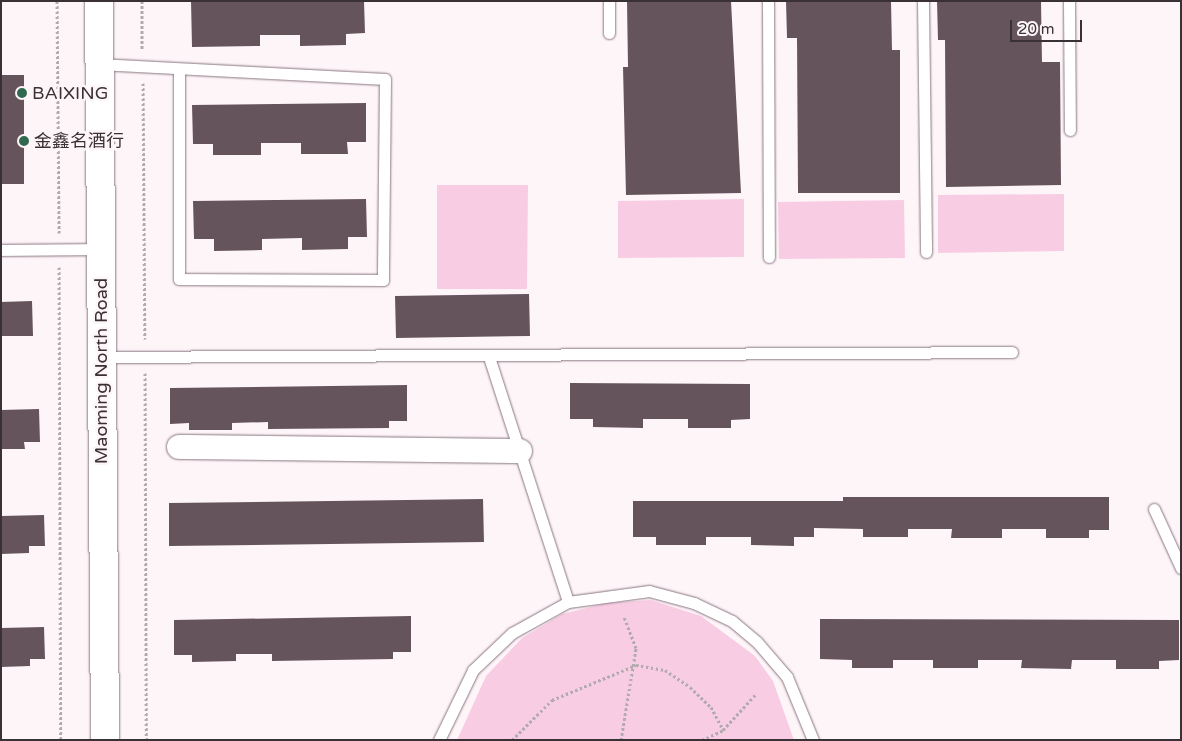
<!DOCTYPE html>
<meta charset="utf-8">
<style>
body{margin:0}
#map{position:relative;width:1182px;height:741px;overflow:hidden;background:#fef5f9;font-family:"Varela Round","Noto Sans SC",sans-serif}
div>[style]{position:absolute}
.green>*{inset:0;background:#f8cde3}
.building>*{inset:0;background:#66545d}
.path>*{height:3px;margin-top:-1.5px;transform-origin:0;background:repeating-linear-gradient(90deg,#b2aaae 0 2.5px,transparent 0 5px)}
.roads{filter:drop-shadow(0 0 1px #897680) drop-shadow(0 0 1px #897680)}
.lane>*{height:11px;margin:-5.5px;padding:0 5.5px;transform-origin:5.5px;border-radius:5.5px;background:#fff}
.street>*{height:24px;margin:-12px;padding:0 12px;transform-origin:12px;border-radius:12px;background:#fff}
.secondary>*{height:28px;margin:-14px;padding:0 14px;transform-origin:14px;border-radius:14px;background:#fff}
.dots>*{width:14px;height:14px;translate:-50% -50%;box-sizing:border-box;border:2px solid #fef5f9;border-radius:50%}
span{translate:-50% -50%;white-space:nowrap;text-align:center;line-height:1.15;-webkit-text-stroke:5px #fef5f9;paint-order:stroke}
.poi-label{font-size:18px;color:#393135}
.left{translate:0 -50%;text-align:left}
.street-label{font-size:18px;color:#393135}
.frame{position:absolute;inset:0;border:2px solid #393135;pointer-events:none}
.scale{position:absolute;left:1010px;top:20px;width:72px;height:22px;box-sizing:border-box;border:2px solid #393135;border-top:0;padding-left:6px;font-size:15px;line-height:18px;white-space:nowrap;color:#393135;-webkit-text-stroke:4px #fef5f9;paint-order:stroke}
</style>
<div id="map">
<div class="green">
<i style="clip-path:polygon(437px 185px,528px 185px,527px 289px,437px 289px)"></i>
<i style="clip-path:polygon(1064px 194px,1064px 251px,938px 253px,938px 195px)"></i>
<i style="clip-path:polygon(744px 199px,744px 257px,618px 258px,618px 201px)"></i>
<i style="clip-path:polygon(904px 200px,905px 258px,779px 259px,778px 202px)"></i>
<i style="clip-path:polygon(651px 600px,701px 616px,755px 656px,773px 681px,794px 740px,457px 740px,486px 676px,522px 638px,562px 614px,607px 603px)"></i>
</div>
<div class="building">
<i style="clip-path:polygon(191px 1px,364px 1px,365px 33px,346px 34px,346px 45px,300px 46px,300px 35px,260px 35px,260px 46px,192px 47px)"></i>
<i style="clip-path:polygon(627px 1px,731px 1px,741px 193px,626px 195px,623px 67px,628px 67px)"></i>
<i style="clip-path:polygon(786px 1px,891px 1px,892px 50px,900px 50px,900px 193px,798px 193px,797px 38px,787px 38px)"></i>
<i style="clip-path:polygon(937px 1px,1041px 1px,1042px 62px,1060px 62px,1061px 185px,946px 187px,945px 40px,938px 40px)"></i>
<i style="clip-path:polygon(1px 75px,24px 75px,24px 184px,1px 184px)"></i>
<i style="clip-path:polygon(366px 103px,366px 142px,347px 142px,348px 154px,301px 154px,301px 143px,261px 143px,261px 155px,213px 155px,213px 144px,193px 144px,192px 105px)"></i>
<i style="clip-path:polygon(366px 199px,367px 237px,348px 237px,348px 249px,302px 250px,302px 238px,262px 239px,262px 250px,214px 251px,214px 239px,194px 239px,193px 201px)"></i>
<i style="clip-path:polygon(529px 294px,530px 336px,396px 338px,395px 296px)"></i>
<i style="clip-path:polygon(32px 301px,33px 336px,1px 336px,1px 302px)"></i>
<i style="clip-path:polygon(570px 383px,750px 384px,750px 419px,731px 420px,731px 428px,688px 428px,688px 419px,643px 419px,643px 428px,593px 427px,593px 419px,570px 419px)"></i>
<i style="clip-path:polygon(407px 385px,407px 421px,389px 421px,389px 428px,268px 429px,268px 422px,232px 423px,232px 430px,189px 430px,189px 423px,170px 424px,170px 388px)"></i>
<i style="clip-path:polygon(39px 409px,40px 442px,24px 442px,25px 449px,1px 449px,1px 410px)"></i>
<i style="clip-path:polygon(843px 497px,1109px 497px,1109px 530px,1089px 530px,1089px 538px,1046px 538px,1046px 529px,1002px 529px,1002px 538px,951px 538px,952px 529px,908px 529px,908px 537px,863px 537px,863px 529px,814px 528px,814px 537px,794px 537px,794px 546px,751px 545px,751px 537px,706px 537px,706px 545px,656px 545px,656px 537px,633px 537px,633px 501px,843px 501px)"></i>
<i style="clip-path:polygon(483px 499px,484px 542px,169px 546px,169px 503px)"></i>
<i style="clip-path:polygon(44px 515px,45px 546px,29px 546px,29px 553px,1px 554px,1px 516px)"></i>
<i style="clip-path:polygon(411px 616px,411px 652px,393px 652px,393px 659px,272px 661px,272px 654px,236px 654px,236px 661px,192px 662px,192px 655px,174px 655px,174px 620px)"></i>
<i style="clip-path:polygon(820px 619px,1179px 620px,1179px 660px,1159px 661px,1159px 669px,1116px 669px,1116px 660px,1072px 660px,1071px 669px,1021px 668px,1022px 660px,978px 660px,978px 668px,933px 668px,933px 660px,893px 660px,893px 668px,852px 668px,852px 660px,820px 659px)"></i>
<i style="clip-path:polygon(44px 627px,45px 659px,30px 659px,30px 666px,1px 667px,1px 628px)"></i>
</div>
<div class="path">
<i style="left:57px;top:1px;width:232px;rotate:89.5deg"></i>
<i style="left:142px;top:1px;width:48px;rotate:90deg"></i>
<i style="left:143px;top:83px;width:256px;rotate:89.6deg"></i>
<i style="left:59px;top:267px;width:473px;rotate:89.8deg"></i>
<i style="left:145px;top:373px;width:367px;rotate:89.8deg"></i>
<i style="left:512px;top:740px;width:57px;rotate:-45deg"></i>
<i style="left:552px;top:700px;width:91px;rotate:-22.6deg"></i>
<i style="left:636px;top:665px;width:29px;rotate:10deg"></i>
<i style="left:665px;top:670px;width:30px;rotate:34deg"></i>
<i style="left:690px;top:687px;width:29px;rotate:44deg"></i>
<i style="left:711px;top:707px;width:26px;rotate:62deg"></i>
<i style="left:621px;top:740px;width:93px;rotate:-80.7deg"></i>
<i style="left:636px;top:648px;width:33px;rotate:-111deg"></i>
<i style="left:702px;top:740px;width:23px;rotate:-25deg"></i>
<i style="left:723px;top:730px;width:49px;rotate:-47.5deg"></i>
</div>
<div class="roads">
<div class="lane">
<i style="left:609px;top:1px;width:32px;rotate:90deg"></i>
<i style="left:768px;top:1px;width:256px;rotate:89.8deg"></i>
<i style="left:923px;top:1px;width:251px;rotate:89.3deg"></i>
<i style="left:1069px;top:1px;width:129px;rotate:89.6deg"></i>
<i style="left:99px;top:64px;width:286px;rotate:3deg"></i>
<i style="left:385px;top:79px;width:201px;rotate:90.6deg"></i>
<i style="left:383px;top:280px;width:204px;rotate:-179.7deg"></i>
<i style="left:179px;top:279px;width:210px;rotate:-90deg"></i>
<i style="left:1px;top:250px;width:100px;rotate:-0.6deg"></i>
<i style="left:101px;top:357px;width:911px;rotate:-0.31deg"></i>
<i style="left:489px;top:357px;width:257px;rotate:72.1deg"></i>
<i style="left:1154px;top:509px;width:65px;rotate:65.4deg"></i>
<i style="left:439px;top:740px;width:78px;rotate:-64.1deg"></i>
<i style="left:473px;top:670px;width:54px;rotate:-43.5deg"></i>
<i style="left:512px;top:633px;width:64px;rotate:-29deg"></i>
<i style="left:568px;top:602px;width:82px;rotate:-7.7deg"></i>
<i style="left:649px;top:591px;width:47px;rotate:14.9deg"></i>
<i style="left:694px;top:603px;width:42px;rotate:25.3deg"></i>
<i style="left:732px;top:621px;width:33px;rotate:40deg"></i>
<i style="left:757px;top:642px;width:46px;rotate:49.4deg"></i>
<i style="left:787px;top:677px;width:68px;rotate:67.6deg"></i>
</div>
<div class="street">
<i style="left:179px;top:447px;width:341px;rotate:0.7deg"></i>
</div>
<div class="secondary">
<i style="left:99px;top:1px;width:739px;rotate:89.53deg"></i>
</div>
</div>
<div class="dots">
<i style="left:22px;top:93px;background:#316950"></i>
<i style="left:24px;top:141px;background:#316950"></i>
</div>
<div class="poi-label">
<span class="left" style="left:32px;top:93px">BAIXING</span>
<span class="left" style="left:34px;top:141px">金鑫名酒行</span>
</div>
<div class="street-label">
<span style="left:101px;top:371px;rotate:-90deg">Maoming North Road</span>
</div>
<div class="frame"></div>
<div class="scale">20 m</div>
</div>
